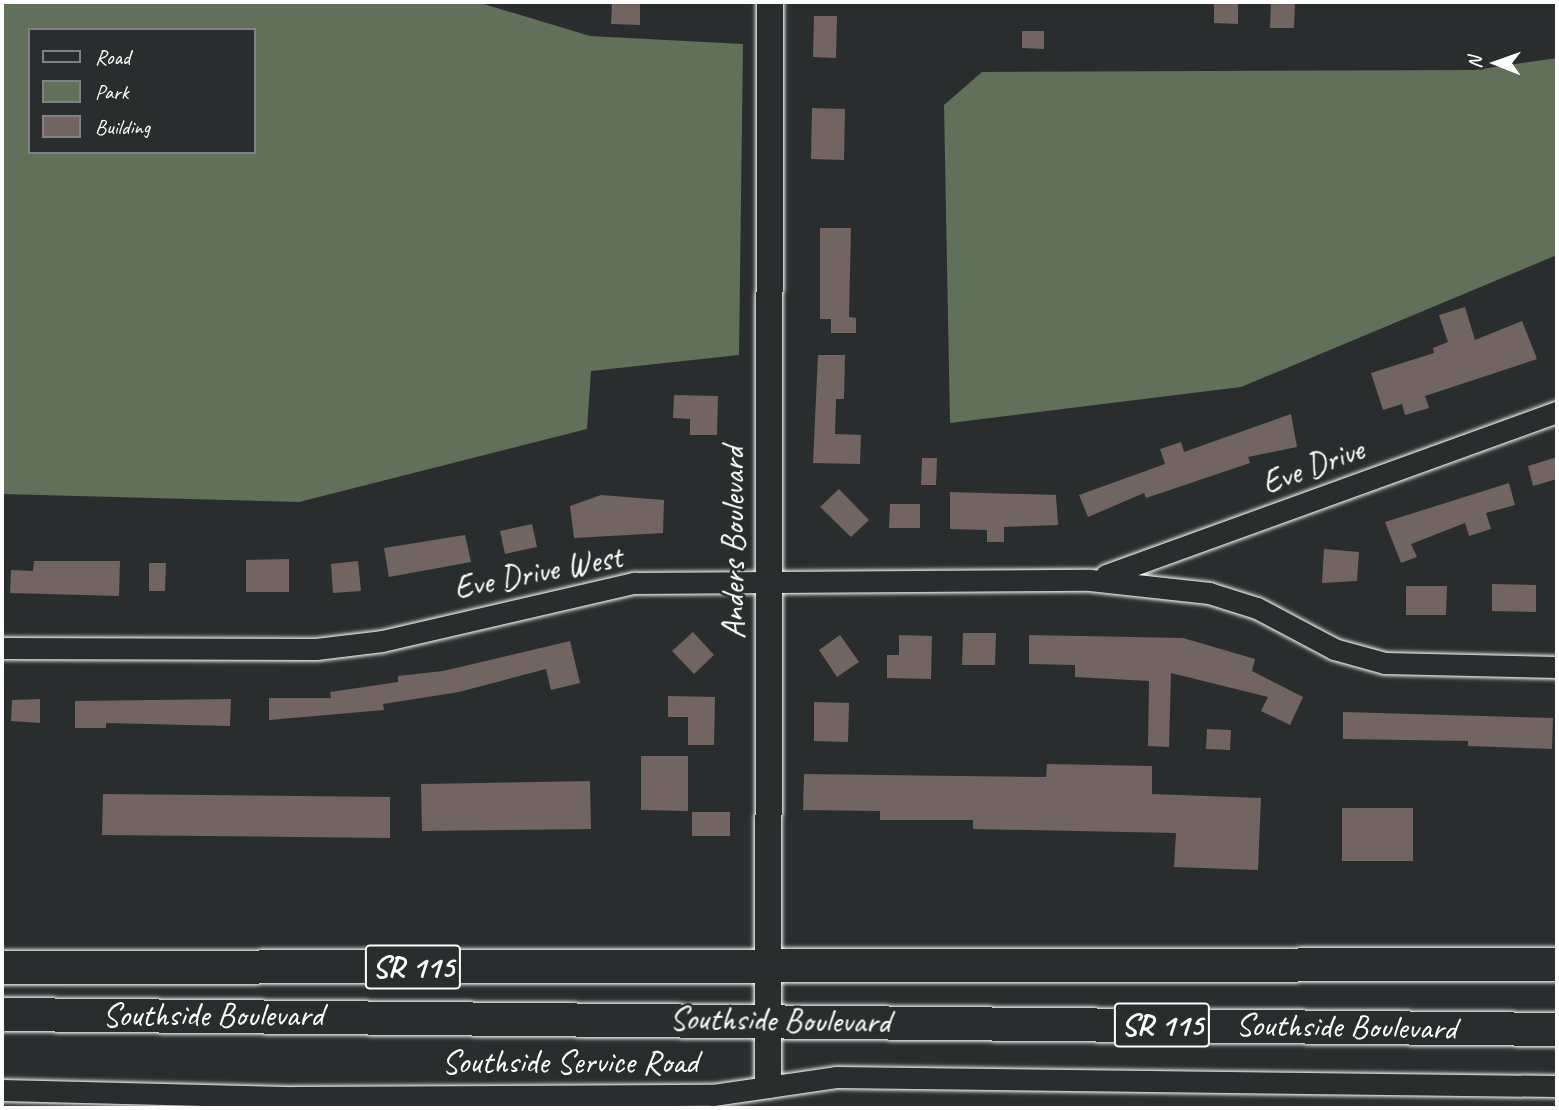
<!DOCTYPE html>
<style>
body{margin:0}
#map{position:relative;width:1559px;height:1110px;overflow:hidden;background:#2a2d2e;font-family:Caveat,sans-serif}
div>[style]{position:absolute}
.green>*{inset:0;background:#607059}
.building>*{inset:0;background:#726461}
.roads{filter:drop-shadow(0 0 2px #fff) drop-shadow(0 0 2px #fff)}
.minor>*{height:21px;margin:-10.5px;padding:0 10.5px;transform-origin:10.5px;border-radius:10.5px;background:#2a2d2e}
.tertiary>*{height:26px;margin:-13px;padding:0 13px;transform-origin:13px;border-radius:13px;background:#2a2d2e}
.trunk>*{height:33px;margin:-16.5px;padding:0 16.5px;transform-origin:16.5px;border-radius:16.5px;background:#2a2d2e}
span{translate:-50% -50%;white-space:nowrap;text-align:center;line-height:1.15;-webkit-text-stroke:5px #2a2d2e;paint-order:stroke}
.shield-label span{padding:2px 5px;background:#2a2d2e;border:2px solid;border-radius:5px;-webkit-text-stroke-width:0}
.shield-label{font-size:32px;color:#fff;font-weight:700}
.street-label{font-size:33px;color:#fff}
.frame{position:absolute;inset:0;border:4px solid #fff;pointer-events:none}
.legend{position:absolute;left:28px;top:28px;width:228px;height:126px;box-sizing:border-box;background:#2a2d2e;border:2px solid #7f8182;margin:0;padding:9px 12px;list-style:none;font-size:21px;color:#fff}
.legend li{display:flex;align-items:center;gap:14px;height:35px}
.legend b{width:35px;border:2px solid #7f8182}
.north{position:absolute;left:1461px;top:28px;width:70px;height:70px;-webkit-text-stroke:5px #2a2d2e;paint-order:stroke;rotate:271deg;font-size:19px;font-weight:700;line-height:28px;text-align:center;color:#fff}
.north::after{content:'';display:block;margin:auto;width:24px;height:32px;background:#fff;clip-path:polygon(50% 0,100% 100%,50% 72%,0 100%)}
</style>
<div id="map">
<div class="green">
<i style="clip-path:polygon(evenodd,2px 2px,477px 2px,590px 36px,743px 44px,739px 355px,591px 371px,587px 429px,299px 502px,2px 494px,2px 2px,30px 30px,254px 30px,254px 152px,30px 152px,30px 30px)"></i>
<i style="clip-path:polygon(1557px 58px,1557px 255px,1241px 387px,950px 423px,944px 105px,982px 72px,1475px 70px)"></i>
</div>
<div class="building">
<i style="clip-path:polygon(612px 2px,640px 2px,640px 25px,611px 24px)"></i>
<i style="clip-path:polygon(1214px 2px,1238px 2px,1238px 24px,1214px 23px)"></i>
<i style="clip-path:polygon(1271px 2px,1295px 2px,1294px 28px,1270px 28px)"></i>
<i style="clip-path:polygon(814px 16px,837px 16px,836px 58px,813px 57px)"></i>
<i style="clip-path:polygon(1022px 31px,1044px 31px,1044px 49px,1022px 48px)"></i>
<i style="clip-path:polygon(812px 108px,845px 109px,844px 160px,811px 159px)"></i>
<i style="clip-path:polygon(820px 228px,851px 228px,849px 317px,856px 318px,856px 333px,831px 333px,831px 319px,820px 319px)"></i>
<i style="clip-path:polygon(1465px 307px,1475px 340px,1522px 321px,1537px 359px,1425px 396px,1429px 408px,1405px 415px,1402px 404px,1383px 410px,1371px 373px,1434px 353px,1433px 348px,1448px 342px,1439px 315px)"></i>
<i style="clip-path:polygon(818px 355px,845px 355px,844px 399px,836px 399px,835px 434px,861px 435px,860px 464px,813px 463px)"></i>
<i style="clip-path:polygon(674px 395px,718px 396px,717px 435px,690px 435px,690px 419px,673px 418px)"></i>
<i style="clip-path:polygon(1291px 414px,1297px 447px,1248px 457px,1250px 463px,1146px 498px,1144px 493px,1088px 517px,1079px 495px,1165px 464px,1160px 449px,1181px 442px,1184px 452px)"></i>
<i style="clip-path:polygon(1557px 457px,1557px 479px,1533px 486px,1528px 466px)"></i>
<i style="clip-path:polygon(922px 458px,937px 458px,936px 485px,921px 485px)"></i>
<i style="clip-path:polygon(1509px 483px,1515px 505px,1486px 513px,1491px 529px,1469px 536px,1465px 523px,1411px 544px,1417px 557px,1401px 563px,1385px 522px)"></i>
<i style="clip-path:polygon(839px 489px,869px 520px,851px 537px,820px 507px)"></i>
<i style="clip-path:polygon(950px 492px,1056px 495px,1058px 525px,1004px 527px,1004px 542px,987px 542px,987px 530px,950px 529px)"></i>
<i style="clip-path:polygon(601px 495px,664px 500px,663px 533px,574px 538px,570px 506px)"></i>
<i style="clip-path:polygon(890px 504px,920px 504px,920px 528px,889px 528px)"></i>
<i style="clip-path:polygon(532px 524px,537px 547px,505px 554px,500px 531px)"></i>
<i style="clip-path:polygon(465px 535px,471px 562px,389px 577px,384px 548px)"></i>
<i style="clip-path:polygon(1324px 549px,1359px 552px,1357px 581px,1322px 583px)"></i>
<i style="clip-path:polygon(289px 559px,289px 592px,246px 592px,246px 560px)"></i>
<i style="clip-path:polygon(34px 561px,120px 561px,119px 596px,10px 593px,11px 570px,33px 571px)"></i>
<i style="clip-path:polygon(358px 561px,361px 591px,333px 593px,331px 564px)"></i>
<i style="clip-path:polygon(149px 563px,166px 563px,165px 591px,149px 591px)"></i>
<i style="clip-path:polygon(1492px 584px,1536px 585px,1536px 612px,1492px 611px)"></i>
<i style="clip-path:polygon(1406px 586px,1447px 586px,1446px 615px,1406px 615px)"></i>
<i style="clip-path:polygon(693px 632px,714px 655px,694px 674px,672px 651px)"></i>
<i style="clip-path:polygon(963px 633px,996px 633px,995px 665px,962px 665px)"></i>
<i style="clip-path:polygon(840px 635px,859px 662px,837px 677px,819px 650px)"></i>
<i style="clip-path:polygon(899px 635px,932px 636px,931px 679px,887px 678px,887px 655px,899px 655px)"></i>
<i style="clip-path:polygon(1029px 635px,1183px 638px,1255px 659px,1252px 671px,1303px 697px,1290px 725px,1261px 711px,1268px 697px,1171px 673px,1169px 747px,1148px 746px,1149px 681px,1075px 677px,1075px 665px,1029px 664px)"></i>
<i style="clip-path:polygon(570px 641px,580px 683px,551px 690px,546px 669px,459px 692px,383px 704px,384px 710px,269px 720px,269px 698px,331px 698px,330px 692px,398px 682px,398px 676px,443px 671px)"></i>
<i style="clip-path:polygon(668px 696px,715px 697px,714px 745px,688px 745px,688px 717px,668px 717px)"></i>
<i style="clip-path:polygon(40px 699px,40px 723px,11px 721px,12px 700px)"></i>
<i style="clip-path:polygon(231px 699px,230px 726px,106px 723px,106px 728px,75px 728px,75px 701px)"></i>
<i style="clip-path:polygon(814px 702px,849px 703px,848px 742px,814px 741px)"></i>
<i style="clip-path:polygon(1343px 712px,1553px 718px,1552px 749px,1468px 746px,1468px 741px,1343px 739px)"></i>
<i style="clip-path:polygon(1207px 729px,1231px 730px,1230px 750px,1206px 749px)"></i>
<i style="clip-path:polygon(641px 756px,688px 756px,688px 811px,641px 810px)"></i>
<i style="clip-path:polygon(1047px 764px,1152px 766px,1152px 794px,1261px 798px,1258px 870px,1174px 867px,1176px 833px,973px 829px,973px 820px,880px 820px,880px 811px,803px 810px,804px 774px,1046px 777px)"></i>
<i style="clip-path:polygon(590px 781px,591px 829px,422px 831px,421px 784px)"></i>
<i style="clip-path:polygon(103px 794px,390px 797px,390px 838px,102px 835px)"></i>
<i style="clip-path:polygon(1342px 808px,1413px 808px,1413px 861px,1342px 861px)"></i>
<i style="clip-path:polygon(692px 812px,730px 812px,730px 836px,692px 836px)"></i>
</div>
<div class="roads">
<div class="minor">
<i style="left:1106px;top:575px;width:480px;rotate:-19.9deg"></i>
<i style="left:2px;top:648px;width:314px;rotate:0.2deg"></i>
<i style="left:316px;top:649px;width:66px;rotate:-6.9deg"></i>
<i style="left:382px;top:641px;width:259px;rotate:-13deg"></i>
<i style="left:634px;top:583px;width:456px;rotate:-0.4deg"></i>
<i style="left:1090px;top:580px;width:120px;rotate:6.2deg"></i>
<i style="left:1209px;top:593px;width:50px;rotate:17.4deg"></i>
<i style="left:1257px;top:608px;width:87px;rotate:28deg"></i>
<i style="left:1334px;top:649px;width:53px;rotate:15.4deg"></i>
<i style="left:1385px;top:663px;width:172px;rotate:1.3deg"></i>
<i style="left:2px;top:1090px;width:293px;rotate:1.4deg"></i>
<i style="left:295px;top:1097px;width:418px;rotate:-0.3deg"></i>
<i style="left:713px;top:1095px;width:124px;rotate:-8.3deg"></i>
<i style="left:836px;top:1077px;width:721px;rotate:0.72deg"></i>
</div>
<div class="tertiary">
<i style="left:768px;top:1085px;width:1083px;rotate:-89.89deg"></i>
</div>
<div class="trunk">
<i style="left:2px;top:967px;width:1555px;rotate:-0.11deg"></i>
<i style="left:2px;top:1014px;width:1555px;rotate:0.55deg"></i>
</div>
</div>
<div class="shield-label">
<span style="left:413px;top:967px">SR 115</span>
<span style="left:1162px;top:1025px">SR 115</span>
</div>
<div class="street-label">
<span style="left:1313px;top:467px;rotate:-20deg">Eve Drive</span>
<span style="left:734px;top:543px;rotate:-90deg">Anders Boulevard</span>
<span style="left:538px;top:573px;rotate:-11deg">Eve Drive West</span>
<span style="left:213px;top:1016px">Southside Boulevard</span>
<span style="left:780px;top:1021px;rotate:1deg">Southside Boulevard</span>
<span style="left:1346px;top:1027px;rotate:1deg">Southside Boulevard</span>
<span style="left:570px;top:1063px">Southside Service Road</span>
</div>
<div class="frame"></div>
<ul class="legend">
<li><b style="height:9px;background:#2a2d2e"></b>Road</li>
<li><b style="height:19px;background:#607059"></b>Park</li>
<li><b style="height:19px;background:#726461"></b>Building</li>
</ul>
<div class="north">N</div>
</div>
